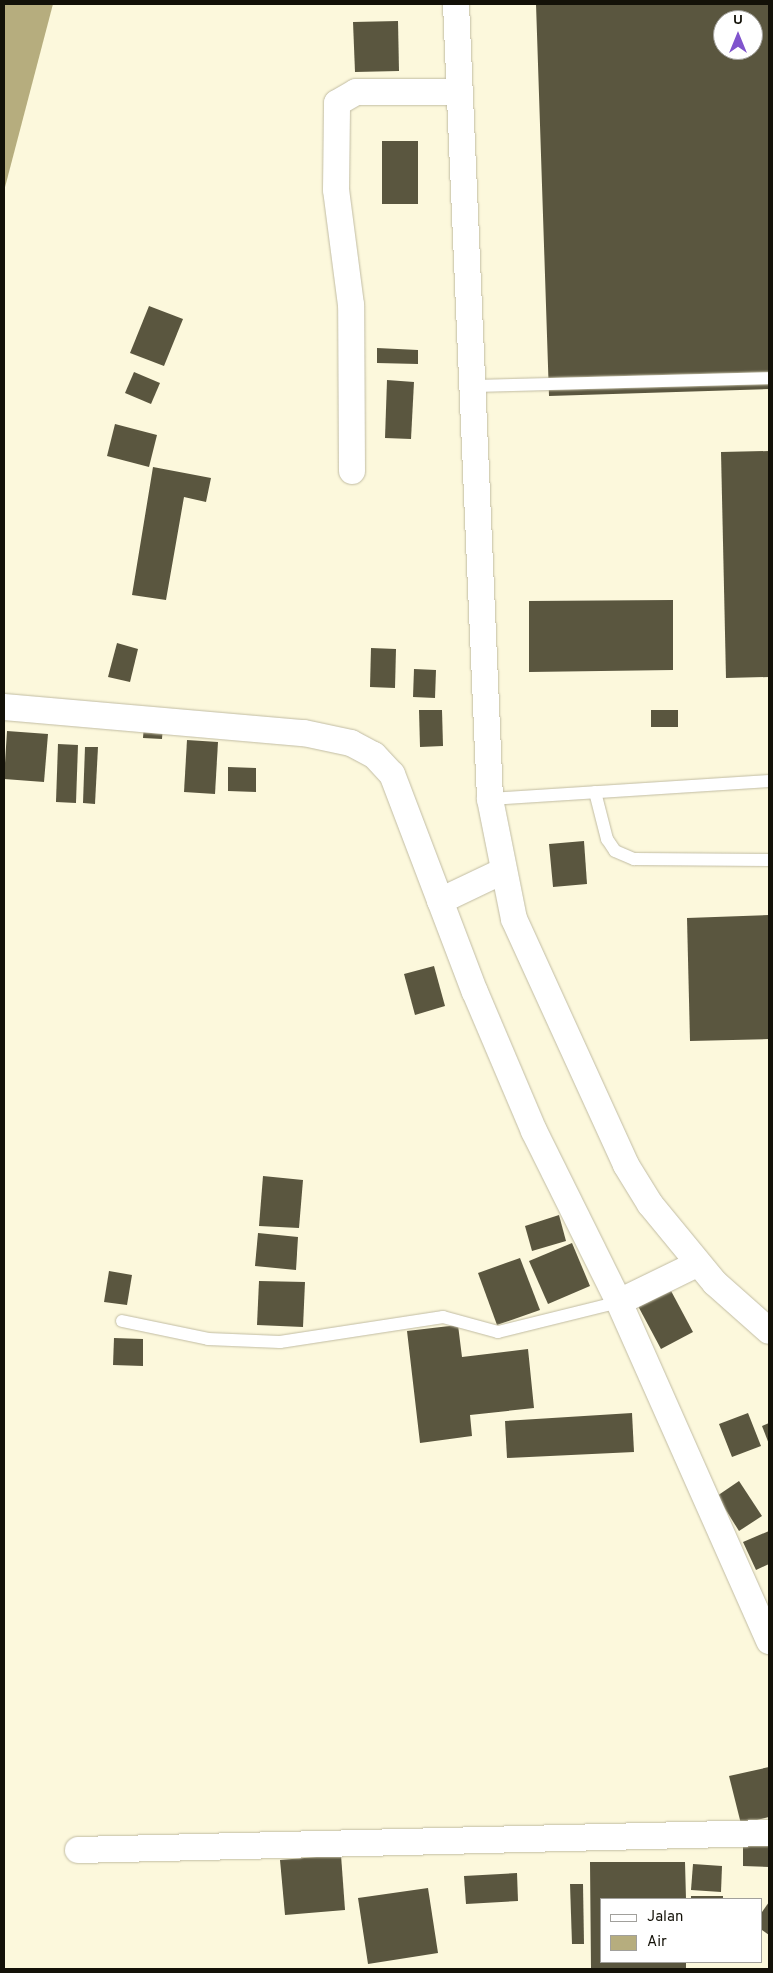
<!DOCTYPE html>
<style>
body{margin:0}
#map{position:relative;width:773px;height:1973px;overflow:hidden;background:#fcf8dc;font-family:Overpass,sans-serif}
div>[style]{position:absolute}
.water>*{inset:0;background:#b6ad7e}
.building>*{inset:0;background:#5a563f}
.roads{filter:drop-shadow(0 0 1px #c1bca3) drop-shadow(0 0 1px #c1bca3)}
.service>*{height:12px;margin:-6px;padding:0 6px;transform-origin:6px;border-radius:6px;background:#fff}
.minor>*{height:26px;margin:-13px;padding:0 13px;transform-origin:13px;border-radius:13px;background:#fff}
span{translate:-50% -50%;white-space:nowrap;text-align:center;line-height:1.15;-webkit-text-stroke:5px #fff;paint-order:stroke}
.frame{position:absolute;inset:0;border:5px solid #131108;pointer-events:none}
.legend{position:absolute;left:600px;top:1898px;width:162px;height:65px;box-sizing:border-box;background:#fff;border:1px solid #a1a09c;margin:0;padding:6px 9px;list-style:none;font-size:15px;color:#131108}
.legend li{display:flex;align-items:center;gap:10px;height:25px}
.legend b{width:25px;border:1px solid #a1a09c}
.north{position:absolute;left:713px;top:10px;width:50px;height:50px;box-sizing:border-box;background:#fff;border:1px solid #a1a09c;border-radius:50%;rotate:0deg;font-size:14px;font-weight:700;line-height:20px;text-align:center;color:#131108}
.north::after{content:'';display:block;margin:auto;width:18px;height:22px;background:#8054cd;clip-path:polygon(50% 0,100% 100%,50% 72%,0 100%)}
</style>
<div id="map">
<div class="water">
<i style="clip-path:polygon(4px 4px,53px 4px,4px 191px)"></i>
</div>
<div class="building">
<i style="clip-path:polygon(evenodd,536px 4px,769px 4px,769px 389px,549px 396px,536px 4px,723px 20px,753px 20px,753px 50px,723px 50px,723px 20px)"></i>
<i style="clip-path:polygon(398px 21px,399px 71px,355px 72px,353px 22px)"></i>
<i style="clip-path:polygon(382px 141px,418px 141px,418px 204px,382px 204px)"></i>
<i style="clip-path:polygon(149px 306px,183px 319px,164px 366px,130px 353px)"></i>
<i style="clip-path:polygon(377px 348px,418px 350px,418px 364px,377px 363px)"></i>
<i style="clip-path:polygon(134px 372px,160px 383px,151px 404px,125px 393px)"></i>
<i style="clip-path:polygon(387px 380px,414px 382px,411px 439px,385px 438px)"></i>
<i style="clip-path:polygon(115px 424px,157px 435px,149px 467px,107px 456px)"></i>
<i style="clip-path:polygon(769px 451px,769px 677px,726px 678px,721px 452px)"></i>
<i style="clip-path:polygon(153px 467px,211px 478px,206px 502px,184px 497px,166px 600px,132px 595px)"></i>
<i style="clip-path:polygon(673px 600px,673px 670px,529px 672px,529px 601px)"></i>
<i style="clip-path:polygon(117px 643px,138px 649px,130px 682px,108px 677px)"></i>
<i style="clip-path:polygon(371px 648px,396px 649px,395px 688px,370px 687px)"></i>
<i style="clip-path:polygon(414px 669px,436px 670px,435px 698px,413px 697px)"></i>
<i style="clip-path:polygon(419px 710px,442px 710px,443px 746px,420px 747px)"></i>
<i style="clip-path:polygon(651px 710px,678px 710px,678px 727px,651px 727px)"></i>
<i style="clip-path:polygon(144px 725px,163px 726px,162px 739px,143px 738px)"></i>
<i style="clip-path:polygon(7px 731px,48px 734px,44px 782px,4px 779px)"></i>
<i style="clip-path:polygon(187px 740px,218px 742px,215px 794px,184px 792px)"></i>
<i style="clip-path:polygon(58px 744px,78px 745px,76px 803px,56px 802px)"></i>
<i style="clip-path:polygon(85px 747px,98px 747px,95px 804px,83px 803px)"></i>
<i style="clip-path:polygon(228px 767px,256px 768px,256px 792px,228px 791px)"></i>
<i style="clip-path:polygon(584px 841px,587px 884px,553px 887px,549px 844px)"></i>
<i style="clip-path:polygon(769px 915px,769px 1039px,690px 1041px,687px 918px)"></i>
<i style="clip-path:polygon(434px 966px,445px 1006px,415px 1015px,404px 974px)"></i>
<i style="clip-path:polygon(263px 1176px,303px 1180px,299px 1228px,259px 1226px)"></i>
<i style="clip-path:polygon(559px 1215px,566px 1241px,532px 1251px,525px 1226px)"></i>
<i style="clip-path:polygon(258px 1233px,298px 1237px,296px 1270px,255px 1266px)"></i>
<i style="clip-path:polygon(572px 1243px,590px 1286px,548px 1304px,529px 1261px)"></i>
<i style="clip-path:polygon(520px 1258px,540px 1310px,497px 1325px,478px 1273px)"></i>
<i style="clip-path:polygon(109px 1271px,132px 1275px,127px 1305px,104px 1302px)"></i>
<i style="clip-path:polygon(259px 1281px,305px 1282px,303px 1327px,257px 1325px)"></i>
<i style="clip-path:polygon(670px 1289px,693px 1332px,661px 1349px,638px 1306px)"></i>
<i style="clip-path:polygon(458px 1325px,462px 1357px,528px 1349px,534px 1408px,470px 1415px,472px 1436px,420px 1443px,407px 1331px)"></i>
<i style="clip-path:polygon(114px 1338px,143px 1339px,143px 1366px,113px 1365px)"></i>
<i style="clip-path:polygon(632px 1413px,634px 1452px,507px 1458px,505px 1421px)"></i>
<i style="clip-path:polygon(748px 1413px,761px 1446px,732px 1457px,719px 1424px)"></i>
<i style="clip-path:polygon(769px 1423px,769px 1444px,762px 1426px)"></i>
<i style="clip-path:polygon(739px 1481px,762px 1516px,739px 1531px,717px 1496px)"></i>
<i style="clip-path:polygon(769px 1531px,769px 1564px,756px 1570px,743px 1542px)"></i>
<i style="clip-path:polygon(769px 1767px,769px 1817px,741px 1824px,729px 1776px)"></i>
<i style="clip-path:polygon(743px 1840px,769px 1840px,769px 1867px,743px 1866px)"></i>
<i style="clip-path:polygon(341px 1855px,345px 1910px,285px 1915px,280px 1860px)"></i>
<i style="clip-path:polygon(590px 1862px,685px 1862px,686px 1899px,602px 1899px,602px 1962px,686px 1962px,686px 1969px,591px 1969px)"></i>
<i style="clip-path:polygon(693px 1864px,722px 1866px,721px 1892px,691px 1890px)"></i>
<i style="clip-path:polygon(517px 1873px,518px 1901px,466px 1904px,464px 1876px)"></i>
<i style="clip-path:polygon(570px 1884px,583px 1884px,584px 1944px,572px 1944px)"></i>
<i style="clip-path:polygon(428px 1888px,438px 1953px,368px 1964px,358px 1898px)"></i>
<i style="clip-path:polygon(691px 1896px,723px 1896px,723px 1899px,691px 1899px)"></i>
<i style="clip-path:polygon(769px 1902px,769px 1935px,762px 1930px,762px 1912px)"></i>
</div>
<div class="roads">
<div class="service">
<i style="left:472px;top:386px;width:297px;rotate:-1.5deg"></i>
<i style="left:595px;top:792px;width:49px;rotate:75.7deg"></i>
<i style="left:607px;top:839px;width:14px;rotate:56deg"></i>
<i style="left:615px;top:851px;width:21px;rotate:23deg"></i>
<i style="left:634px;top:859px;width:135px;rotate:0.4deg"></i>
<i style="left:490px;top:799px;width:280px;rotate:-3.7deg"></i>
<i style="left:122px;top:1321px;width:88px;rotate:11.8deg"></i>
<i style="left:208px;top:1339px;width:72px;rotate:2.4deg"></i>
<i style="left:280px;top:1342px;width:165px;rotate:-8.7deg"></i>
<i style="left:443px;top:1317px;width:57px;rotate:15.3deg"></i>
<i style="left:498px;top:1332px;width:125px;rotate:-13.9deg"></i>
</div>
<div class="minor">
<i style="left:456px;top:4px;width:796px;rotate:87.55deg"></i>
<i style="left:490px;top:799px;width:122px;rotate:78.7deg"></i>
<i style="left:514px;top:919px;width:270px;rotate:65.5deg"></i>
<i style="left:626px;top:1165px;width:46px;rotate:58.4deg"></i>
<i style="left:650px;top:1204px;width:102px;rotate:50.6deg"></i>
<i style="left:715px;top:1283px;width:72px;rotate:41.6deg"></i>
<i style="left:352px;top:471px;width:166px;rotate:-90.3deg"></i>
<i style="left:351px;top:305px;width:116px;rotate:-97.4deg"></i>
<i style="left:336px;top:190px;width:87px;rotate:-89.3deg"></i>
<i style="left:337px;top:103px;width:22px;rotate:-30deg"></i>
<i style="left:356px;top:92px;width:104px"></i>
<i style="left:4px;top:707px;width:301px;rotate:5deg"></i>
<i style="left:304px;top:733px;width:48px;rotate:12deg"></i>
<i style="left:351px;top:743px;width:26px;rotate:28deg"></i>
<i style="left:374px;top:755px;width:26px;rotate:47deg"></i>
<i style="left:392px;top:774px;width:233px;rotate:69.2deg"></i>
<i style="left:475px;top:992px;width:151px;rotate:67deg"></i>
<i style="left:534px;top:1131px;width:191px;rotate:63.6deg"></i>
<i style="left:619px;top:1302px;width:371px;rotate:66.1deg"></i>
<i style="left:440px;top:901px;width:70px;rotate:-25.5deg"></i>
<i style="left:619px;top:1302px;width:87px;rotate:-26deg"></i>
<i style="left:78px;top:1850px;width:691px;rotate:-1.41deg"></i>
</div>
</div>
<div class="frame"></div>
<ul class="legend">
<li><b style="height:6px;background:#fff"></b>Jalan</li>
<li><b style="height:14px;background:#b6ad7e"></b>Air</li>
</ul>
<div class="north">U</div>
</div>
